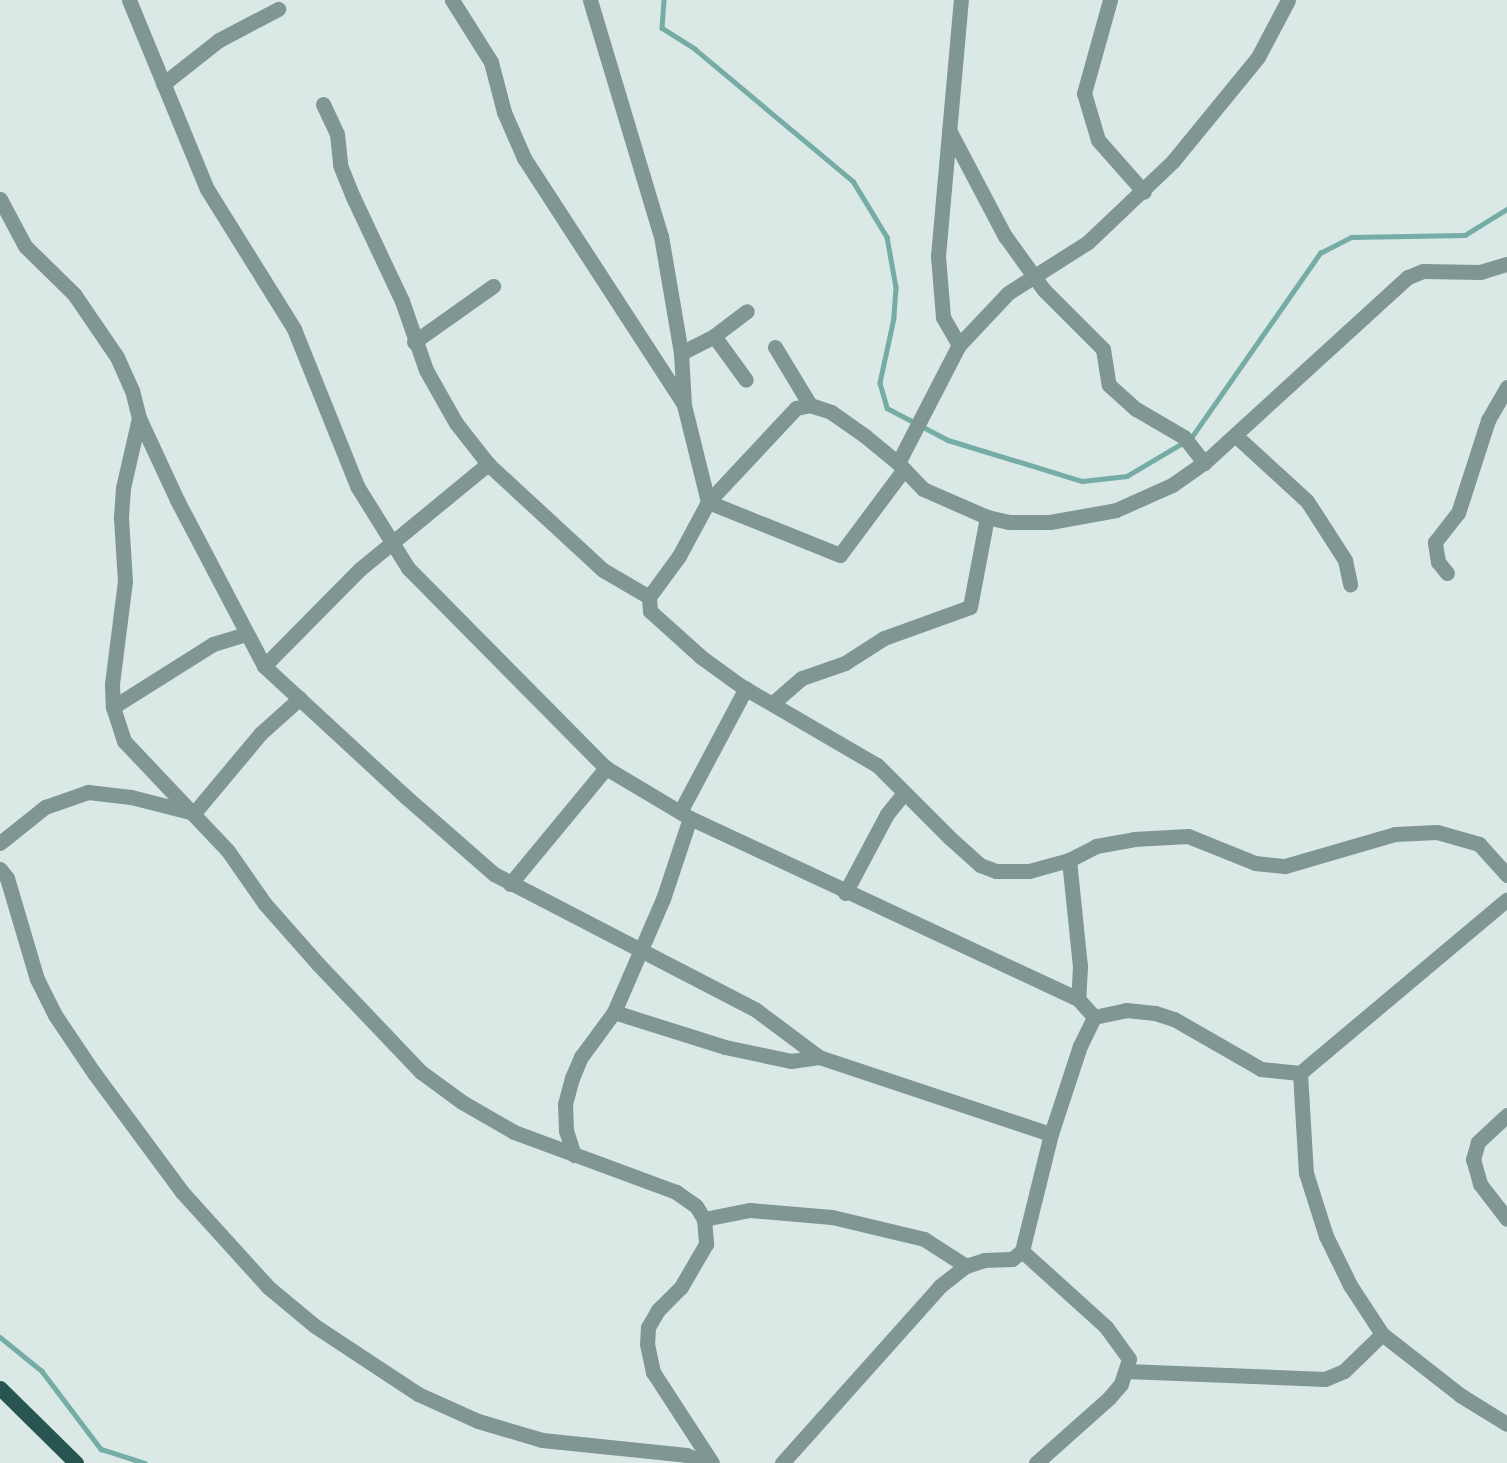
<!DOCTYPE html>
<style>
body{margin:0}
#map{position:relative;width:1507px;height:1463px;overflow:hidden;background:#dae8e6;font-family:Lora,serif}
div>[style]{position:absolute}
.stream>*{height:4.5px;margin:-2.25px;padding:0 2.25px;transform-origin:2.25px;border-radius:2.25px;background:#75aca5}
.minor>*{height:15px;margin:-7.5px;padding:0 7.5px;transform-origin:7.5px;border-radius:7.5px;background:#7f9693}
.major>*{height:15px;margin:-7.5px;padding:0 7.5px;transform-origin:7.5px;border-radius:7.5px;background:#295550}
span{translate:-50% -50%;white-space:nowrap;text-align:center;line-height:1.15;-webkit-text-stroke:6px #fff;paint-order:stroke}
</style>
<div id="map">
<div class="stream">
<i style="left:664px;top:0;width:28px;rotate:94deg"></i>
<i style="left:662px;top:28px;width:39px;rotate:32deg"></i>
<i style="left:695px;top:49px;width:206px;rotate:39.9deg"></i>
<i style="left:853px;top:181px;width:66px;rotate:58.7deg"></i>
<i style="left:887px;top:237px;width:51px;rotate:79.8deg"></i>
<i style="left:896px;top:287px;width:31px;rotate:94deg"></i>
<i style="left:894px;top:318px;width:66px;rotate:102.2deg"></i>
<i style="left:880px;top:383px;width:26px;rotate:74deg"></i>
<i style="left:887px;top:408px;width:69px;rotate:27.7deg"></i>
<i style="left:948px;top:440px;width:140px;rotate:17deg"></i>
<i style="left:1082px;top:481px;width:45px;rotate:-6.3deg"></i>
<i style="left:1127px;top:476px;width:74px;rotate:-30.7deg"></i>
<i style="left:1191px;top:438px;width:226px;rotate:-55.1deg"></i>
<i style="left:1320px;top:253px;width:35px;rotate:-27deg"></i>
<i style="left:1351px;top:237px;width:114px;rotate:-1deg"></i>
<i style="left:1465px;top:235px;width:49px;rotate:-31.8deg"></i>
<i style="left:0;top:1337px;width:54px;rotate:39deg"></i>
<i style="left:42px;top:1371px;width:98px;rotate:52.9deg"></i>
<i style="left:101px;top:1449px;width:46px;rotate:17.7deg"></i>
</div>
<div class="minor">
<i style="left:129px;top:0;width:204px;rotate:67.6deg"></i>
<i style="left:207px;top:189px;width:165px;rotate:58.1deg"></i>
<i style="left:294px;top:329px;width:169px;rotate:68.1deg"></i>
<i style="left:357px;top:486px;width:97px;rotate:58.1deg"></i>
<i style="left:408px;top:568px;width:281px;rotate:45.3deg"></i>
<i style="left:606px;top:768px;width:98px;rotate:30.8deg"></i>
<i style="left:690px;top:818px;width:428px;rotate:25deg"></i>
<i style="left:1078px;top:999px;width:24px;rotate:48deg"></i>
<i style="left:452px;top:0;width:73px;rotate:57.8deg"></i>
<i style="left:491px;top:62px;width:52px;rotate:75.4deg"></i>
<i style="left:504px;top:112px;width:50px;rotate:66.5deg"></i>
<i style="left:524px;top:158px;width:292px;rotate:57deg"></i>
<i style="left:590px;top:0;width:246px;rotate:73.3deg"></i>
<i style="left:661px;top:236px;width:119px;rotate:80.3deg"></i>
<i style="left:681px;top:353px;width:52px;rotate:86.7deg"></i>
<i style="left:684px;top:405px;width:100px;rotate:76.1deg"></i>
<i style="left:708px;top:502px;width:61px;rotate:118.2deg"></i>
<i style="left:679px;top:556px;width:51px;rotate:126.2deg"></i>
<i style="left:649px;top:597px;width:14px;rotate:86deg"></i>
<i style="left:650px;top:611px;width:69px;rotate:42deg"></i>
<i style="left:701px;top:657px;width:49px;rotate:35.9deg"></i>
<i style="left:741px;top:686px;width:157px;rotate:30.2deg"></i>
<i style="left:877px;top:765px;width:103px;rotate:45deg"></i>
<i style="left:950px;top:838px;width:40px;rotate:42deg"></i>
<i style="left:980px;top:865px;width:17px;rotate:21deg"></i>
<i style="left:996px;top:871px;width:33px"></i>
<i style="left:1029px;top:871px;width:41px;rotate:-15.4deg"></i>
<i style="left:1069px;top:860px;width:30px;rotate:-27deg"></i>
<i style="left:1096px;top:846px;width:39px;rotate:-10deg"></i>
<i style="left:1134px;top:839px;width:54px;rotate:-3.2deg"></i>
<i style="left:1188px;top:836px;width:72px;rotate:21.9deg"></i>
<i style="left:1255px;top:863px;width:30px;rotate:6deg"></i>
<i style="left:1285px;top:866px;width:115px;rotate:-16.2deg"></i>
<i style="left:1395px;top:834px;width:42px;rotate:-2.7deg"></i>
<i style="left:1437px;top:832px;width:44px;rotate:15.9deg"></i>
<i style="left:1479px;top:844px;width:42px;rotate:47.9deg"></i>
<i style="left:1110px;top:0;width:97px;rotate:105.6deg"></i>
<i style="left:1084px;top:93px;width:49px;rotate:73.4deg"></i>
<i style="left:1098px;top:140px;width:69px;rotate:48.5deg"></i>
<i style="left:163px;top:84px;width:71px;rotate:-38.2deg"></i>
<i style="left:219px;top:40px;width:67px;rotate:-27.7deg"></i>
<i style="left:323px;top:104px;width:33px;rotate:65deg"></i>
<i style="left:337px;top:134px;width:31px;rotate:84deg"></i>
<i style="left:340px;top:165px;width:35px;rotate:68deg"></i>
<i style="left:353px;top:197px;width:115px;rotate:64.8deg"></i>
<i style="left:402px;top:301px;width:73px;rotate:70.8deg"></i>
<i style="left:426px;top:370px;width:61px;rotate:60.5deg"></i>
<i style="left:456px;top:423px;width:52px;rotate:52deg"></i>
<i style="left:488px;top:464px;width:156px;rotate:42.7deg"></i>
<i style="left:603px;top:570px;width:53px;rotate:30.4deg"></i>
<i style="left:949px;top:130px;width:120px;rotate:62.2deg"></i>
<i style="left:1005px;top:236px;width:67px;rotate:54.2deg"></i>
<i style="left:1044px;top:290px;width:83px;rotate:45deg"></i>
<i style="left:1103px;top:349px;width:36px;rotate:81deg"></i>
<i style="left:1109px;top:385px;width:36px;rotate:42deg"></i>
<i style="left:1136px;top:409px;width:56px;rotate:30.3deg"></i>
<i style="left:1184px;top:437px;width:33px;rotate:52deg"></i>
<i style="left:0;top:199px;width:53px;rotate:62deg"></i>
<i style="left:25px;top:246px;width:69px;rotate:44.4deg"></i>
<i style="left:74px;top:294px;width:76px;rotate:55.7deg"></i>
<i style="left:117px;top:357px;width:36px;rotate:66deg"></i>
<i style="left:132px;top:390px;width:29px;rotate:76deg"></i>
<i style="left:139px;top:418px;width:90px;rotate:65.1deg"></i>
<i style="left:177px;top:500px;width:187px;rotate:62.3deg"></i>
<i style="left:264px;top:666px;width:193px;rotate:42.7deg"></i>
<i style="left:406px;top:797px;width:117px;rotate:41.2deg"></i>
<i style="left:494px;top:874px;width:295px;rotate:27.4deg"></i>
<i style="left:756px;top:1010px;width:79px;rotate:36.7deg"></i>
<i style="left:819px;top:1057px;width:244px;rotate:18.4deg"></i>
<i style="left:714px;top:336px;width:54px;rotate:54deg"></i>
<i style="left:414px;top:342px;width:97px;rotate:-35.3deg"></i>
<i style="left:959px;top:345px;width:32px;rotate:-120deg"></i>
<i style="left:943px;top:317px;width:61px;rotate:-94.7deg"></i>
<i style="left:938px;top:256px;width:257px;rotate:-84.9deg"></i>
<i style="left:775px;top:347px;width:68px;rotate:58.9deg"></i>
<i style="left:681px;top:353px;width:37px;rotate:-27deg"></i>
<i style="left:714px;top:336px;width:41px;rotate:-37.1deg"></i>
<i style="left:139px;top:418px;width:72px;rotate:102.9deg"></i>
<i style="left:123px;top:488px;width:30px;rotate:94deg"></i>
<i style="left:121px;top:518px;width:63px;rotate:86.4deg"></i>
<i style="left:125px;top:581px;width:104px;rotate:97.2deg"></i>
<i style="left:112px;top:684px;width:23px;rotate:88deg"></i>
<i style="left:113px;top:707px;width:36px;rotate:72deg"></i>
<i style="left:124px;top:741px;width:151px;rotate:46.6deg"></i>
<i style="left:228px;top:851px;width:65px;rotate:55.1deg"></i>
<i style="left:265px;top:904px;width:80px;rotate:48.5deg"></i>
<i style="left:318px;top:964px;width:149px;rotate:46.4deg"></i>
<i style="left:421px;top:1072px;width:51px;rotate:36.2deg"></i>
<i style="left:462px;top:1102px;width:60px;rotate:30deg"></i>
<i style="left:514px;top:1132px;width:173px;rotate:20.3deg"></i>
<i style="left:676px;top:1192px;width:24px;rotate:35deg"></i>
<i style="left:696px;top:1206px;width:15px;rotate:58deg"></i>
<i style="left:704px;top:1219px;width:25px;rotate:85deg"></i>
<i style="left:706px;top:1244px;width:50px;rotate:120.2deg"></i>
<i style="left:681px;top:1287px;width:33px;rotate:135deg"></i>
<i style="left:658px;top:1310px;width:20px;rotate:120deg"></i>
<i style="left:648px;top:1327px;width:17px;rotate:93deg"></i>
<i style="left:647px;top:1344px;width:29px;rotate:78deg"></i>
<i style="left:653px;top:1372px;width:108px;rotate:57deg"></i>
<i style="left:1236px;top:436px;width:96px;rotate:42.5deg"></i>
<i style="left:1307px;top:501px;width:70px;rotate:57.2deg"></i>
<i style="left:1345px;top:560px;width:25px;rotate:78deg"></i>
<i style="left:898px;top:463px;width:133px;rotate:-62.7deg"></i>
<i style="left:959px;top:345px;width:71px;rotate:-46.7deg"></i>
<i style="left:1008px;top:293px;width:95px;rotate:-32.5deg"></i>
<i style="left:1088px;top:242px;width:117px;rotate:-43.6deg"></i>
<i style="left:1173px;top:161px;width:134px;rotate:-50.7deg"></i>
<i style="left:1258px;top:57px;width:64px;rotate:-62.2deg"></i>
<i style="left:904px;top:469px;width:107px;rotate:126.7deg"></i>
<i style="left:840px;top:555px;width:142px;rotate:-158.1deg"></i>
<i style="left:708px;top:502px;width:129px;rotate:-46.9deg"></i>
<i style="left:796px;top:408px;width:14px;rotate:-12deg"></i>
<i style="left:810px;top:405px;width:22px;rotate:18deg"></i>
<i style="left:831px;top:412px;width:42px;rotate:35.2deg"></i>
<i style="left:865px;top:436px;width:43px;rotate:39.3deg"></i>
<i style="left:898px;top:463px;width:36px;rotate:46deg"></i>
<i style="left:923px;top:489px;width:70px;rotate:23.6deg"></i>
<i style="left:987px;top:517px;width:23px;rotate:13deg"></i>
<i style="left:1009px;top:522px;width:41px"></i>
<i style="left:1050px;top:522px;width:67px;rotate:-10.3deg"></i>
<i style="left:1116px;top:510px;width:61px;rotate:-24.1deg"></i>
<i style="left:1172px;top:485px;width:39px;rotate:-35deg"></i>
<i style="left:1204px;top:463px;width:276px;rotate:-42.4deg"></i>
<i style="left:1408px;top:277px;width:16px;rotate:-22deg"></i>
<i style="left:1423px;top:271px;width:57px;rotate:1deg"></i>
<i style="left:1480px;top:272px;width:28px;rotate:-17deg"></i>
<i style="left:1447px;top:573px;width:14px;rotate:-129deg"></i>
<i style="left:1438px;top:562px;width:20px;rotate:-99deg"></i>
<i style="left:1435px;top:542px;width:37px;rotate:-52deg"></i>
<i style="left:1458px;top:513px;width:98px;rotate:-72.1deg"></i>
<i style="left:1488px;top:420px;width:38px;rotate:-60deg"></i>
<i style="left:264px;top:666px;width:136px;rotate:-45.3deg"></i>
<i style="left:360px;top:569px;width:166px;rotate:-39.4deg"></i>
<i style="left:774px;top:702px;width:37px;rotate:-41deg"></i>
<i style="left:802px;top:678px;width:46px;rotate:-19.2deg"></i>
<i style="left:845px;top:663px;width:46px;rotate:-32.7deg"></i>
<i style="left:884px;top:638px;width:91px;rotate:-19.8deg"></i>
<i style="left:970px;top:607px;width:92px;rotate:-79.3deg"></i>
<i style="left:113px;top:707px;width:118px;rotate:-32.2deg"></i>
<i style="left:213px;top:644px;width:34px;rotate:-17deg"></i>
<i style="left:680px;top:812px;width:140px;rotate:-62deg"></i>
<i style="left:0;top:843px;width:58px;rotate:-38.7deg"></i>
<i style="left:45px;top:807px;width:46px;rotate:-19.2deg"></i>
<i style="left:88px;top:792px;width:43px;rotate:6.6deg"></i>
<i style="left:131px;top:797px;width:65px;rotate:14.3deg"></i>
<i style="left:194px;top:813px;width:104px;rotate:-50.1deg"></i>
<i style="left:261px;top:733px;width:52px;rotate:-41.9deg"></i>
<i style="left:1069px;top:860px;width:107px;rotate:84.1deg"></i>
<i style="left:1080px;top:966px;width:33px;rotate:93deg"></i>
<i style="left:0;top:869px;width:11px;rotate:52deg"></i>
<i style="left:7px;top:878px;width:105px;rotate:73.5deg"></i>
<i style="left:37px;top:979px;width:40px;rotate:63.4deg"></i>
<i style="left:55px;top:1015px;width:70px;rotate:56.1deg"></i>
<i style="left:94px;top:1073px;width:148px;rotate:53.5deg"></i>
<i style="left:182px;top:1192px;width:128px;rotate:47.8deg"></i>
<i style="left:268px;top:1287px;width:61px;rotate:39.7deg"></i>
<i style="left:315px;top:1326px;width:123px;rotate:33.4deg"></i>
<i style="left:418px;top:1394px;width:66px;rotate:24.2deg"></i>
<i style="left:478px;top:1421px;width:67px;rotate:16.5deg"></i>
<i style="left:542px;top:1440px;width:145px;rotate:5.9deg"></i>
<i style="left:686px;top:1455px;width:21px;rotate:23deg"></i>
<i style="left:510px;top:884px;width:151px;rotate:-50.4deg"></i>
<i style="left:845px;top:893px;width:89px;rotate:-62deg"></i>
<i style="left:887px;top:814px;width:27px;rotate:-51deg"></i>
<i style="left:614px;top:1012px;width:116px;rotate:17.5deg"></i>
<i style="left:725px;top:1047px;width:67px;rotate:12deg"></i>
<i style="left:791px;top:1061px;width:28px;rotate:-8deg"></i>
<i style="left:1300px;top:1073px;width:100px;rotate:86.6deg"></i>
<i style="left:1306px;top:1173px;width:66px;rotate:72.4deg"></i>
<i style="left:1326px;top:1236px;width:55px;rotate:63.9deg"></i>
<i style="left:1350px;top:1285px;width:59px;rotate:56.9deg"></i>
<i style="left:1382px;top:1334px;width:99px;rotate:38deg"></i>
<i style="left:1460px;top:1395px;width:55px;rotate:31.7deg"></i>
<i style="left:1507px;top:1115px;width:40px;rotate:137deg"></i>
<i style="left:1478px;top:1142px;width:18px;rotate:106deg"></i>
<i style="left:1473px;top:1159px;width:26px;rotate:74deg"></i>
<i style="left:1480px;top:1184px;width:44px;rotate:52.4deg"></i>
<i style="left:574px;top:1155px;width:25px;rotate:-108deg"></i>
<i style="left:566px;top:1131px;width:27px;rotate:-92deg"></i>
<i style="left:565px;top:1104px;width:27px;rotate:-75deg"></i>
<i style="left:572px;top:1078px;width:23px;rotate:-67deg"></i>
<i style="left:581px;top:1057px;width:56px;rotate:-53.7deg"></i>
<i style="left:614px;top:1012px;width:123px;rotate:-66.6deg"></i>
<i style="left:663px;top:899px;width:85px;rotate:-71.6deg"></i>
<i style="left:704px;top:1219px;width:47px;rotate:-11.1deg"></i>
<i style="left:750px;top:1210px;width:82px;rotate:4.9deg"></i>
<i style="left:832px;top:1217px;width:95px;rotate:13.4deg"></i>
<i style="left:924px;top:1239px;width:50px;rotate:32.7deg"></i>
<i style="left:1022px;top:1251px;width:113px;rotate:42.1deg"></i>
<i style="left:1106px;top:1327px;width:39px;rotate:54deg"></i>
<i style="left:1129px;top:1359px;width:26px;rotate:108deg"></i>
<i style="left:1121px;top:1384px;width:18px;rotate:131deg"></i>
<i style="left:1109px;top:1398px;width:98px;rotate:138.3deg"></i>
<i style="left:1126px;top:1371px;width:199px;rotate:2.3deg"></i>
<i style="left:1325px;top:1379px;width:21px;rotate:-23deg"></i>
<i style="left:1344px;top:1371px;width:53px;rotate:-44.2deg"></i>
<i style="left:782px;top:1463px;width:237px;rotate:-48.2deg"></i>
<i style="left:940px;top:1286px;width:33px;rotate:-38deg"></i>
<i style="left:966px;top:1266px;width:19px;rotate:-18deg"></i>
<i style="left:984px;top:1260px;width:28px;rotate:-2deg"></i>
<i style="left:1012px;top:1259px;width:13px;rotate:-39deg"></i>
<i style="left:1022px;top:1251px;width:121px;rotate:-76.1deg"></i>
<i style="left:1051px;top:1134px;width:93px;rotate:-71.8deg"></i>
<i style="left:1080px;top:1046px;width:32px;rotate:-64deg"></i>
<i style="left:1094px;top:1017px;width:33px;rotate:-12deg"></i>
<i style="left:1126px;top:1010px;width:29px;rotate:6deg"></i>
<i style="left:1155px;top:1013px;width:20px;rotate:18deg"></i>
<i style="left:1174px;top:1019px;width:100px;rotate:29.9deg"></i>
<i style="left:1261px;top:1069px;width:39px;rotate:6deg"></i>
<i style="left:1300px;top:1073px;width:270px;rotate:-40deg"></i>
</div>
<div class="major">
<i style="left:0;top:1388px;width:107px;rotate:44.6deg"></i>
</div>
</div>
